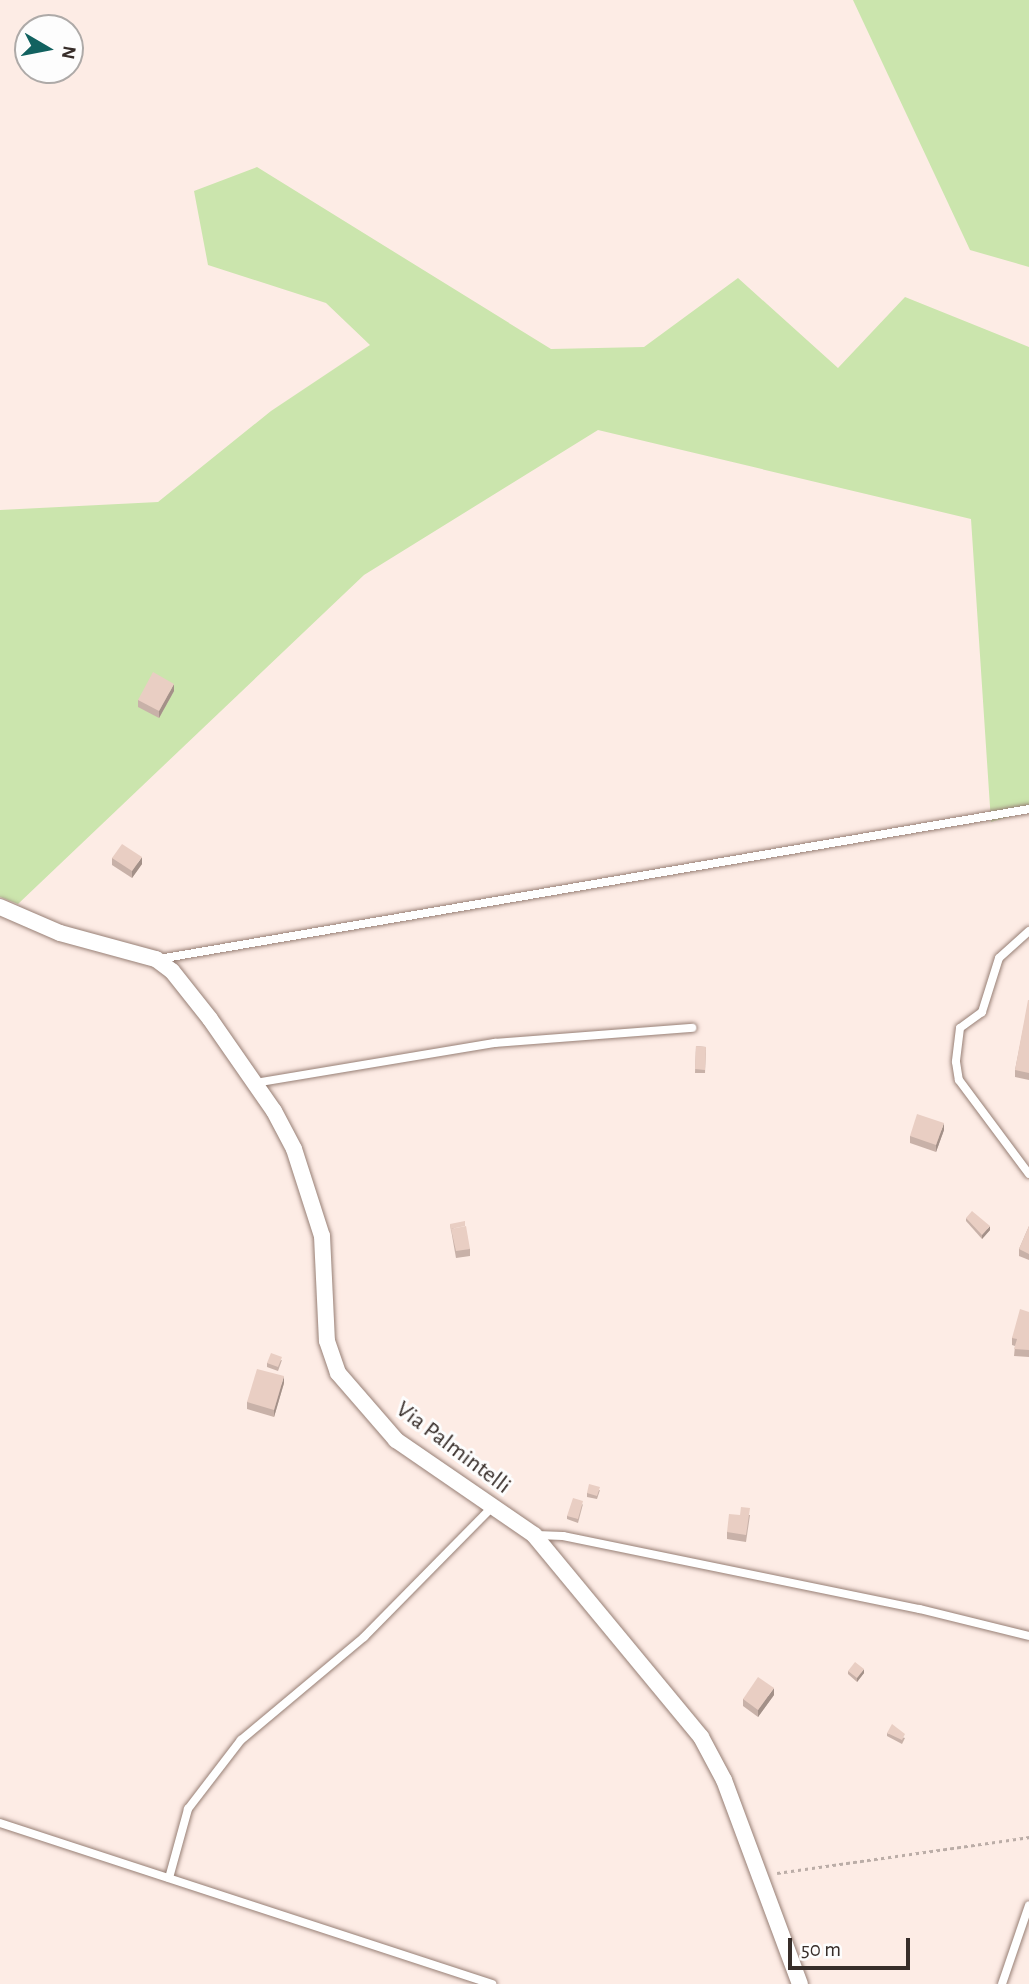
<!DOCTYPE html>
<style>
body{margin:0}
#map{position:relative;width:1029px;height:1984px;overflow:hidden;background:#fdece5;font-family:"Alegreya Sans",sans-serif}
div>[style]{position:absolute}
.green>*{inset:0;background:#cbe5ad}
.path>*{height:2.5px;margin-top:-1.25px;transform-origin:0;background:repeating-linear-gradient(90deg,#bbada7 0 3.5px,transparent 0 7px)}
.roads{filter:drop-shadow(0 0 2px #977f75) drop-shadow(0 0 2px #977f75)}
.service>*{height:8px;margin:-4px;padding:0 4px;transform-origin:4px;border-radius:4px;background:#fff}
.minor>*{height:16px;margin:-8px;padding:0 8px;transform-origin:8px;border-radius:8px;background:#fff}
.wall>*{inset:0;background:#c8b1a8}
.shaded-wall>*{inset:0;background:#a39088}
.building>*{inset:0;background:#e9cec3}
span{translate:-50% -50%;white-space:nowrap;text-align:center;line-height:1.15;-webkit-text-stroke:6px #fdfdfd;paint-order:stroke}
.street-label{font-size:24px;color:#372d29}
.north{position:absolute;left:14px;top:14px;width:70px;height:70px;box-sizing:border-box;background:#fdfdfd;border:2px solid #aeaaa8;border-radius:50%;rotate:100deg;font-size:19px;font-weight:700;line-height:28px;text-align:center;color:#372d29}
.north::after{content:'';display:block;margin:auto;width:24px;height:32px;background:#126260;clip-path:polygon(50% 0,100% 100%,50% 72%,0 100%)}
.scale{position:absolute;left:788px;top:1938px;width:122px;height:32px;box-sizing:border-box;border:4px solid #372d29;border-top:0;padding-left:9px;font-size:21px;line-height:24px;white-space:nowrap;color:#372d29;-webkit-text-stroke:5px #fdfdfd;paint-order:stroke}
</style>
<div id="map">
<div class="green">
<i style="clip-path:polygon(853px 0,1029px 0,1029px 267px,970px 250px)"></i>
<i style="clip-path:polygon(257px 167px,551px 349px,644px 347px,738px 278px,838px 368px,905px 297px,1029px 347px,1029px 811px,991px 822px,971px 519px,598px 430px,364px 575px,18px 904px,0 897px,0 510px,158px 502px,271px 411px,370px 345px,326px 303px,208px 265px,194px 191px)"></i>
</div>
<div class="path">
<i style="left:777px;top:1873px;width:255px;rotate:-8.1deg"></i>
</div>
<div class="roads">
<div class="service">
<i style="left:1029px;top:931px;width:40px;rotate:138deg"></i>
<i style="left:999px;top:958px;width:57px;rotate:107.5deg"></i>
<i style="left:982px;top:1012px;width:27px;rotate:144deg"></i>
<i style="left:960px;top:1028px;width:34px;rotate:97deg"></i>
<i style="left:956px;top:1062px;width:18px;rotate:81deg"></i>
<i style="left:959px;top:1080px;width:117px;rotate:53.3deg"></i>
<i style="left:159px;top:959px;width:883px;rotate:-9.78deg"></i>
<i style="left:255px;top:1083px;width:243px;rotate:-9.5deg"></i>
<i style="left:495px;top:1043px;width:198px;rotate:-4.4deg"></i>
<i style="left:537px;top:1535px;width:26px;rotate:2deg"></i>
<i style="left:563px;top:1536px;width:364px;rotate:11.6deg"></i>
<i style="left:920px;top:1609px;width:112px;rotate:13.9deg"></i>
<i style="left:0;top:1823px;width:518px;rotate:18.12deg"></i>
<i style="left:169px;top:1878px;width:72px;rotate:-74.6deg"></i>
<i style="left:188px;top:1809px;width:87px;rotate:-52.5deg"></i>
<i style="left:241px;top:1740px;width:160px;rotate:-39.9deg"></i>
<i style="left:364px;top:1637px;width:184px;rotate:-45.4deg"></i>
<i style="left:1002px;top:1984px;width:83px;rotate:-71.1deg"></i>
</div>
<div class="minor">
<i style="left:0;top:907px;width:65px;rotate:23.4deg"></i>
<i style="left:60px;top:933px;width:99px;rotate:15.2deg"></i>
<i style="left:156px;top:959px;width:20px;rotate:37deg"></i>
<i style="left:172px;top:971px;width:61px;rotate:51.6deg"></i>
<i style="left:210px;top:1019px;width:112px;rotate:55.2deg"></i>
<i style="left:274px;top:1111px;width:43px;rotate:62.2deg"></i>
<i style="left:294px;top:1149px;width:91px;rotate:72.2deg"></i>
<i style="left:322px;top:1236px;width:105px;rotate:87.3deg"></i>
<i style="left:327px;top:1341px;width:34px;rotate:71deg"></i>
<i style="left:338px;top:1373px;width:89px;rotate:49.1deg"></i>
<i style="left:396px;top:1440px;width:168px;rotate:34.5deg"></i>
<i style="left:534px;top:1535px;width:262px;rotate:50.4deg"></i>
<i style="left:701px;top:1737px;width:49px;rotate:61.9deg"></i>
<i style="left:724px;top:1780px;width:218px;rotate:69.6deg"></i>
</div>
</div>
<div class="wall">
<i style="clip-path:polygon(174px 691px,159px 718px,138px 707px,138px 700px)"></i>
<i style="clip-path:polygon(112px 858px,142px 864px,132px 878px,112px 865px)"></i>
<i style="clip-path:polygon(1029px 1000px,1029px 1080px,1015px 1077px,1015px 1070px)"></i>
<i style="clip-path:polygon(696px 1046px,706px 1047px,705px 1073px,695px 1073px)"></i>
<i style="clip-path:polygon(944px 1130px,936px 1152px,910px 1143px,910px 1136px)"></i>
<i style="clip-path:polygon(966px 1218px,990px 1230px,982px 1239px,966px 1221px)"></i>
<i style="clip-path:polygon(450px 1224px,470px 1249px,470px 1256px,456px 1258px)"></i>
<i style="clip-path:polygon(1029px 1226px,1029px 1260px,1019px 1256px,1019px 1249px)"></i>
<i style="clip-path:polygon(1029px 1312px,1029px 1357px,1014px 1356px,1015px 1346px,1012px 1345px,1012px 1338px)"></i>
<i style="clip-path:polygon(282px 1360px,278px 1371px,267px 1367px,267px 1363px)"></i>
<i style="clip-path:polygon(284px 1383px,274px 1417px,247px 1409px,247px 1402px)"></i>
<i style="clip-path:polygon(600px 1490px,597px 1499px,587px 1497px,587px 1493px)"></i>
<i style="clip-path:polygon(583px 1504px,578px 1523px,567px 1519px,567px 1516px)"></i>
<i style="clip-path:polygon(740px 1515px,750px 1515px,746px 1542px,727px 1539px,727px 1532px)"></i>
<i style="clip-path:polygon(848px 1671px,864px 1673px,857px 1682px,848px 1674px)"></i>
<i style="clip-path:polygon(774px 1695px,758px 1717px,743px 1706px,743px 1699px)"></i>
<i style="clip-path:polygon(887px 1733px,905px 1738px,902px 1744px,887px 1736px)"></i>
</div>
<div class="shaded-wall">
<i style="clip-path:polygon(174px 684px,174px 691px,159px 718px,159px 711px)"></i>
<i style="clip-path:polygon(142px 857px,142px 864px,132px 878px,132px 871px)"></i>
<i style="clip-path:polygon(944px 1123px,944px 1130px,936px 1152px,936px 1145px)"></i>
<i style="clip-path:polygon(990px 1226px,990px 1230px,982px 1239px,982px 1235px)"></i>
<i style="clip-path:polygon(284px 1376px,284px 1383px,274px 1417px,274px 1410px)"></i>
<i style="clip-path:polygon(864px 1669px,864px 1673px,857px 1682px,857px 1678px)"></i>
<i style="clip-path:polygon(774px 1688px,774px 1695px,758px 1717px,758px 1710px)"></i>
</div>
<div class="building">
<i style="clip-path:polygon(153px 672px,174px 684px,159px 711px,138px 700px)"></i>
<i style="clip-path:polygon(122px 844px,142px 857px,132px 871px,112px 858px)"></i>
<i style="clip-path:polygon(1028px 1000px,1029px 1000px,1029px 1073px,1015px 1070px)"></i>
<i style="clip-path:polygon(696px 1046px,706px 1047px,705px 1070px,695px 1069px)"></i>
<i style="clip-path:polygon(917px 1114px,944px 1123px,936px 1145px,910px 1136px)"></i>
<i style="clip-path:polygon(972px 1211px,990px 1226px,982px 1235px,966px 1218px)"></i>
<i style="clip-path:polygon(465px 1221px,465px 1226px,451px 1229px,451px 1232px,450px 1224px)"></i>
<i style="clip-path:polygon(466px 1226px,470px 1249px,456px 1251px,451px 1229px)"></i>
<i style="clip-path:polygon(1029px 1226px,1029px 1254px,1019px 1249px)"></i>
<i style="clip-path:polygon(1020px 1309px,1029px 1312px,1029px 1350px,1014px 1349px,1017px 1339px,1012px 1338px)"></i>
<i style="clip-path:polygon(271px 1353px,282px 1357px,278px 1367px,267px 1363px)"></i>
<i style="clip-path:polygon(257px 1369px,284px 1376px,274px 1410px,247px 1402px)"></i>
<i style="clip-path:polygon(589px 1484px,600px 1487px,597px 1496px,587px 1493px)"></i>
<i style="clip-path:polygon(573px 1498px,583px 1501px,578px 1519px,567px 1516px)"></i>
<i style="clip-path:polygon(741px 1507px,750px 1508px,746px 1535px,727px 1532px,729px 1514px,740px 1515px)"></i>
<i style="clip-path:polygon(855px 1662px,864px 1669px,857px 1678px,848px 1671px)"></i>
<i style="clip-path:polygon(758px 1677px,774px 1688px,758px 1710px,743px 1699px)"></i>
<i style="clip-path:polygon(892px 1724px,905px 1734px,902px 1740px,887px 1733px)"></i>
</div>
<div class="street-label">
<span style="left:453px;top:1448px;rotate:37deg">Via Palmintelli</span>
</div>
<div class="north">N</div>
<div class="scale">50 m</div>
</div>
